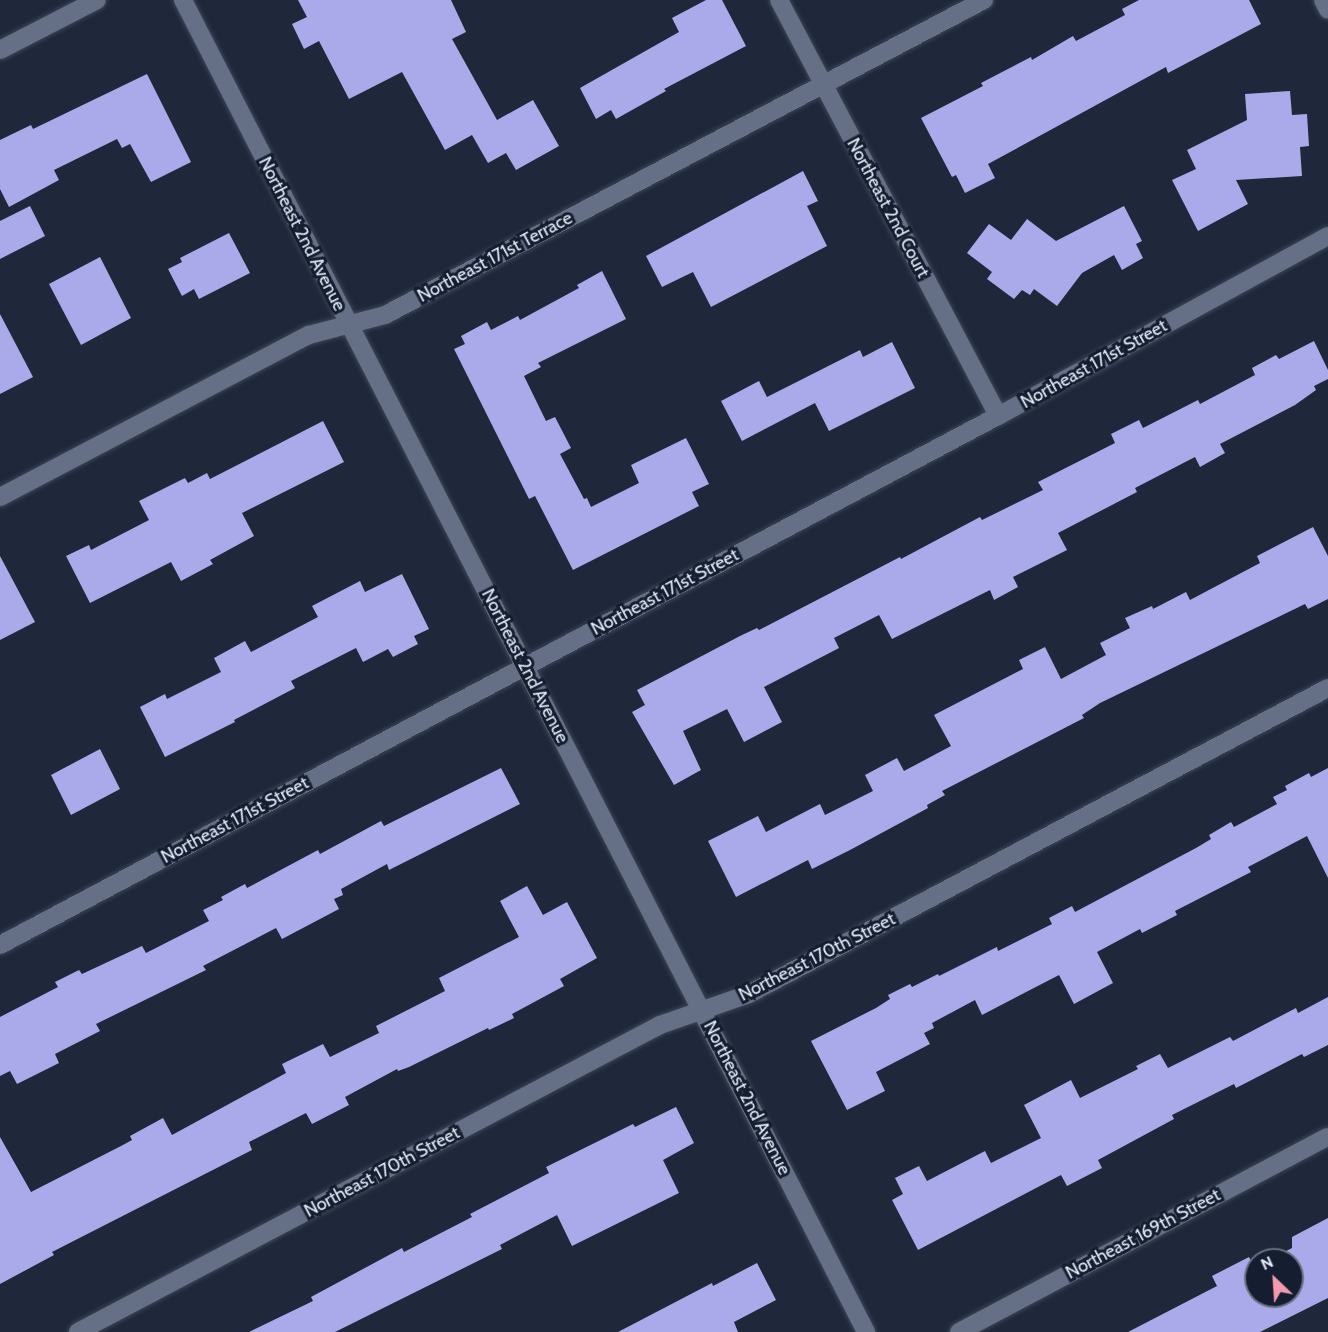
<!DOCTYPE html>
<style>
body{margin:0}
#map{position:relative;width:1328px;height:1332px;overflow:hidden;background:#1f283b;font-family:Cabin,sans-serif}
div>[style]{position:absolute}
.building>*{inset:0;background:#aaaaeb}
.roads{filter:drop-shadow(0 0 2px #3d4555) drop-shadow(0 0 2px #3d4555)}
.minor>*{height:18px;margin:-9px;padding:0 9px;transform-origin:9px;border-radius:9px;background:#657086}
span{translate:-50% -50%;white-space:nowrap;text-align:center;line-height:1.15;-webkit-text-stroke:6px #151e30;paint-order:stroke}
.street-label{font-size:18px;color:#e4ebf8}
.north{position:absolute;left:1244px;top:1248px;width:60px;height:60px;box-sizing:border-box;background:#151e30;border:2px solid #687080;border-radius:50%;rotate:335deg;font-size:16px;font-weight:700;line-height:24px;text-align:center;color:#e4ebf8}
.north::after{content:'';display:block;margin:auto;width:21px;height:27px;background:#f29aae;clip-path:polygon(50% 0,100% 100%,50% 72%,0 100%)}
</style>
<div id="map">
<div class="building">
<i style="clip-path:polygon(298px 0,451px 0,466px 32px,452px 39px,497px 120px,533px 100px,559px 146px,516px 170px,506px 153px,488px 163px,472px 135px,445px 150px,402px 72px,349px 99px,319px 41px,304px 49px,292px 24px,307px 17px)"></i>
<i style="clip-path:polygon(706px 0,722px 0,746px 46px,664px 89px,666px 91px,616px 119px,611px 110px,596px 119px,580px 88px,679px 32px,672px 18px)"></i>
<i style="clip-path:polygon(1139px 0,1249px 0,1261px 24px,1168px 73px,1166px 67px,988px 164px,995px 178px,965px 193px,956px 175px,952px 177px,921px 118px,983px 86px,981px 83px,1031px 57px,1032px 60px,1073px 36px,1076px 41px,1125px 15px,1122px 9px)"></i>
<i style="clip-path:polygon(147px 74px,191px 162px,151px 182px,130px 144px,122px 148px,117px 139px,54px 170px,59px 180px,9px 207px,0 189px,0 140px,31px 125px,33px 129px)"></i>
<i style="clip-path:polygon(1290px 91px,1292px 115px,1307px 114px,1309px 146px,1300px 147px,1302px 176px,1236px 180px,1248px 204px,1198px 231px,1172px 180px,1196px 169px,1187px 150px,1247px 120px,1245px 94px)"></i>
<i style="clip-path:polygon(803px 171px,818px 201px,807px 206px,827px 246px,711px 307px,693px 272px,662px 287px,646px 256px)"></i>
<i style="clip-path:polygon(30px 206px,45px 236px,0 259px,0 221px)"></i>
<i style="clip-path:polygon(1124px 206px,1142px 241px,1136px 244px,1143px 258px,1122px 270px,1114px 255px,1082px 273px,1057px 306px,1034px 289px,1030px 295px,1022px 290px,1014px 299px,987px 279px,992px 272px,967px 253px,989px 224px,1011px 240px,1027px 219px,1056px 241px)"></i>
<i style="clip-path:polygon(229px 233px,250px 273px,199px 299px,194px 289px,182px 296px,168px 269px,182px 262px,180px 258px)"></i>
<i style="clip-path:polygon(100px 257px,131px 318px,81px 345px,49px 284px)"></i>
<i style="clip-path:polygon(602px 271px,626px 319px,538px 363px,541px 367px,524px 376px,546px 421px,555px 417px,571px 448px,560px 454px,584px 499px,587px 498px,591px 507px,639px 483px,631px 465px,686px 438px,709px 484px,692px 492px,699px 506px,573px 570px,535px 496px,529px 499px,454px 349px,465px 344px,461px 336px,487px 322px,491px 330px,518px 316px,520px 320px,579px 288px,577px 285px)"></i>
<i style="clip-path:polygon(0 314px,33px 377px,0 394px)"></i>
<i style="clip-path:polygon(1314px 341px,1328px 370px,1328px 379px,1314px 386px,1316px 390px,1295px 405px,1220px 444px,1225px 453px,1200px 467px,1195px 457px,1135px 488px,1137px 492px,1058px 533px,1067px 550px,1013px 577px,1018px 587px,994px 600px,990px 590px,892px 639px,879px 615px,834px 638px,839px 648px,764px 687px,782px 722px,744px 742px,727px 709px,683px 731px,701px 770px,674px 785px,632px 712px,645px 705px,637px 690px,740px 636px,757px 628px,759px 630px,900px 557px,901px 559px,980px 517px,982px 520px,1043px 490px,1038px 482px,1115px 443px,1111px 434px,1139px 420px,1143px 428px,1198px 400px,1200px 404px,1255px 375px,1252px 368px,1276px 355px,1279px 359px)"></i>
<i style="clip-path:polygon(892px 342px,915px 388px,829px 431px,815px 403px,742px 441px,721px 401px,759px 381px,767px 397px,860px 350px,863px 357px)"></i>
<i style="clip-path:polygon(323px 421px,344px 462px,242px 513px,254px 536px,210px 560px,213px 564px,181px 581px,171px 562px,90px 603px,66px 556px,89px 545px,91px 550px,149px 520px,139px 501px,185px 478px,188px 483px,207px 473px,210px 479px)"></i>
<i style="clip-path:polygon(1313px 527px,1328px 556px,1328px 599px,1308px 609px,1305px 604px,1100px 703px,1082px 715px,1084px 718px,942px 791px,945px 795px,927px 805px,928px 808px,850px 850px,812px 869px,808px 860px,736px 897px,708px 841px,758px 816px,766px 832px,820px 804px,825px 815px,873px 791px,865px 775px,897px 758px,904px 771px,951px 746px,934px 715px,1023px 669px,1019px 660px,1045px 647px,1061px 679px,1106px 655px,1100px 643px,1130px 628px,1125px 618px,1152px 606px,1153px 609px,1186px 592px,1190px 600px,1260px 563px,1257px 556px)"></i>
<i style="clip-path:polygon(0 556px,35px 622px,0 640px)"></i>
<i style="clip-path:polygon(402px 574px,429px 629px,414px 636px,418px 644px,393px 657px,388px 649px,363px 662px,356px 648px,291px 681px,295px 688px,234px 720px,235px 722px,165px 757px,140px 707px,165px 694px,167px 699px,221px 672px,214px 658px,245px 641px,251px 652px,318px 617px,312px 606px,360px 581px,365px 592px)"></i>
<i style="clip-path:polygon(100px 749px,120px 789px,71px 815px,51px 775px)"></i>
<i style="clip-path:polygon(501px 768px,520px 804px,389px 870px,387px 864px,341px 889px,343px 895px,334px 899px,339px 909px,282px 939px,276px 928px,203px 966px,206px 970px,96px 1024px,100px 1031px,55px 1054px,59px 1063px,17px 1084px,10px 1071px,0 1076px,0 1017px,58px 987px,55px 982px,79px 970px,82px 974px,142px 946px,146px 953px,209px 921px,203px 910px,223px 900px,221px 897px,245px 884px,247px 888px,318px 850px,320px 854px,381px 821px,384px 826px)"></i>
<i style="clip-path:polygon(1328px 768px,1328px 878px,1307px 836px,1248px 867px,1251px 872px,1175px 911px,1177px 915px,1142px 933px,1140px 929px,1097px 952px,1113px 983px,1074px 1004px,1059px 975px,982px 1015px,975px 1000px,932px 1023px,934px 1028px,924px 1033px,930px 1044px,876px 1072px,885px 1091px,847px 1110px,811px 1041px,876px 1008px,890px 999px,888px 995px,910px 984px,912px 987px,938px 974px,939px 976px,997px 947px,998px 951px,1052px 924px,1049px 918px,1072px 906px,1075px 912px,1196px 848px,1211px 839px,1209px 835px,1231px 822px,1234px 827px,1277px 804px,1273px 797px,1287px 790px,1285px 786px,1309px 773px,1311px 777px)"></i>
<i style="clip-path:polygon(527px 886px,543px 915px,567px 902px,597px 958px,560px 979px,564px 986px,512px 1014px,514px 1018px,489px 1030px,488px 1028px,409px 1067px,398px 1071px,397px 1069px,345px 1097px,349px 1105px,312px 1124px,306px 1113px,249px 1142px,252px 1150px,52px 1252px,54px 1255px,0 1284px,0 1137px,31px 1192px,121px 1146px,132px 1140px,130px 1136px,163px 1118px,172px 1135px,286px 1073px,282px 1064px,323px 1044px,330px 1057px,379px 1033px,376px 1026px,445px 991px,439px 978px,519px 937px,500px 901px)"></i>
<i style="clip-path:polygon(1328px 997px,1328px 1045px,1304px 1057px,1302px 1054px,1236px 1088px,1234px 1084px,1172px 1115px,1174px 1119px,1098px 1160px,1102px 1168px,1067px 1186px,1061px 1175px,918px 1250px,892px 1200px,903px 1194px,895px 1178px,919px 1166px,927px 1181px,985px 1151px,991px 1163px,1041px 1138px,1024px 1105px,1071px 1080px,1080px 1098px,1138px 1069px,1136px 1066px,1160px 1054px,1168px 1068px,1230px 1037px,1233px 1041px,1296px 1008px,1298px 1013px)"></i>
<i style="clip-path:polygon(676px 1107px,694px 1143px,663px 1160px,679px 1193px,572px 1246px,557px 1215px,500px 1245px,502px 1249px,335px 1332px,249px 1332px,313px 1301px,311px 1297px,402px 1248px,404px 1252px,472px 1217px,470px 1214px,549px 1173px,546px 1167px,633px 1124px,635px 1127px)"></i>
<i style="clip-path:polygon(1328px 1218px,1328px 1298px,1260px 1332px,1128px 1332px,1217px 1286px,1212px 1276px,1249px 1257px,1254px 1267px,1256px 1266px,1256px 1296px,1292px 1296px,1292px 1260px,1269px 1260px,1292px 1248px,1292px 1237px)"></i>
<i style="clip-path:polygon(757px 1263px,776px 1300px,734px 1322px,738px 1332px,618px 1332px,712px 1283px,713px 1286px)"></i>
</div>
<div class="roads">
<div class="minor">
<i style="left:183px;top:0;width:1497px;rotate:62.85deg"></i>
<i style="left:779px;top:0;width:470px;rotate:62.2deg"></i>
<i style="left:1323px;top:0;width:11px;rotate:63deg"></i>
<i style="left:0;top:50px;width:109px;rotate:-27.3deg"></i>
<i style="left:0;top:497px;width:349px;rotate:-27.7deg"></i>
<i style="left:309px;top:335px;width:79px;rotate:-14.7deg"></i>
<i style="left:385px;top:315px;width:677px;rotate:-27.74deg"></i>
<i style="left:0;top:945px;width:1130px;rotate:-27.93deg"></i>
<i style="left:998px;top:416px;width:376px;rotate:-28.6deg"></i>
<i style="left:78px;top:1332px;width:658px;rotate:-27.81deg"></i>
<i style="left:660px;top:1025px;width:94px;rotate:-19.2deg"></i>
<i style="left:749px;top:994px;width:655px;rotate:-27.86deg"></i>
<i style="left:959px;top:1332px;width:417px;rotate:-27.9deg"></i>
</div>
</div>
<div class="street-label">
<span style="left:888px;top:208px;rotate:62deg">Northeast 2nd Court</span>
<span style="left:302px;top:234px;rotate:63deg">Northeast 2nd Avenue</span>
<span style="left:495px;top:257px;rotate:-28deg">Northeast 171st Terrace</span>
<span style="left:1094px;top:364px;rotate:-29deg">Northeast 171st Street</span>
<span style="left:665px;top:592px;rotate:-28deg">Northeast 171st Street</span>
<span style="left:525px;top:666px;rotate:63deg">Northeast 2nd Avenue</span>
<span style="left:235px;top:820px;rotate:-28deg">Northeast 171st Street</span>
<span style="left:817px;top:957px;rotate:-27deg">Northeast 170th Street</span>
<span style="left:747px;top:1098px;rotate:63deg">Northeast 2nd Avenue</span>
<span style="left:382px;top:1172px;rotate:-28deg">Northeast 170th Street</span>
<span style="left:1143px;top:1234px;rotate:-28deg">Northeast 169th Street</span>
</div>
<div class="north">N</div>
</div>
